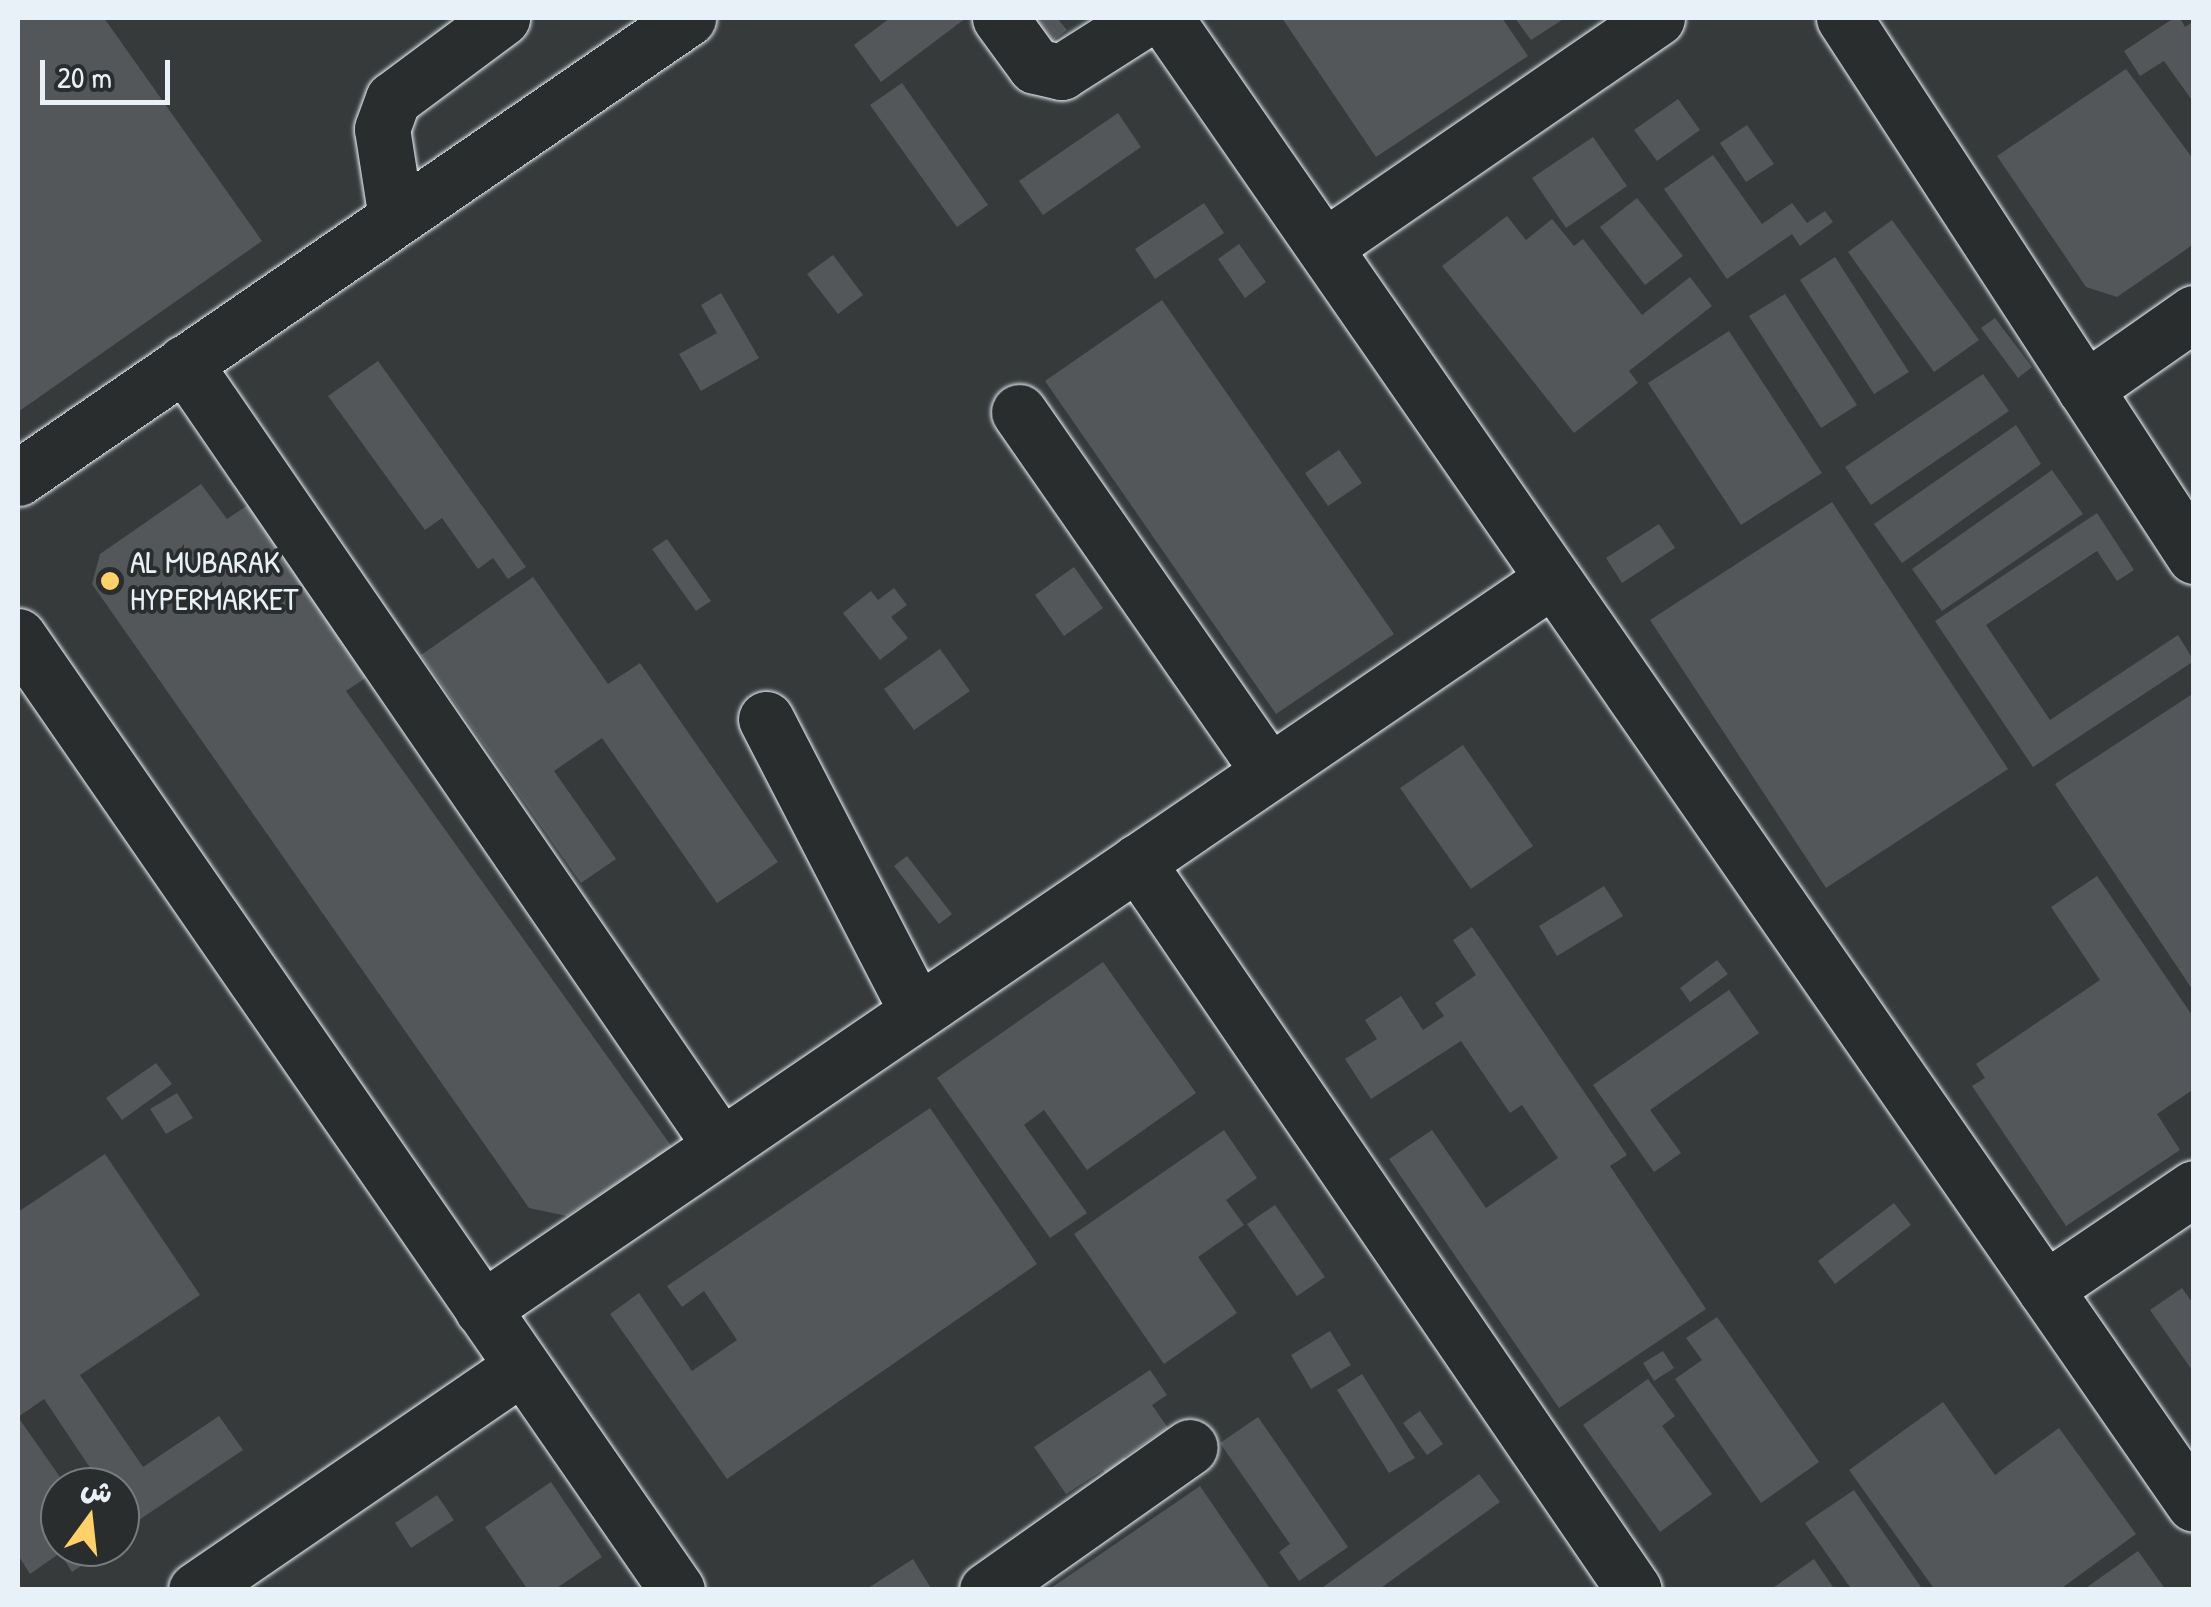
<!DOCTYPE html>
<meta charset="utf-8">
<style>
body{margin:0}
#map{position:relative;width:2211px;height:1607px;overflow:hidden;background:#2a2d2e;font-family:"Patrick Hand","Playpen Sans Arabic",sans-serif}
div>[style]{position:absolute}
.built>*{inset:0;background:#363a3b}
.building>*{inset:0;background:#535759}
.roads{filter:drop-shadow(0 0 2px #e8f1f8) drop-shadow(0 0 2px #e8f1f8)}
.minor>*{height:55px;margin:-27.5px;padding:0 27.5px;transform-origin:27.5px;border-radius:27.5px;background:#2a2d2e}
.dots>*{width:28px;height:28px;translate:-50% -50%;box-sizing:border-box;border:5px solid #2a2d2e;border-radius:50%}
span{translate:-50% -50%;white-space:nowrap;text-align:center;line-height:1.15;-webkit-text-stroke:8px #2a2d2e;paint-order:stroke}
.poi-label{font-size:32px;color:#e8f1f8}
.left{translate:0 -50%;text-align:left}
.frame{position:absolute;inset:0;border:20px solid #e8f1f8;pointer-events:none}
.north{position:absolute;left:40px;top:1467px;width:100px;height:100px;box-sizing:border-box;background:#2a2d2e;border:2px solid #767b7f;border-radius:50%;rotate:15deg;font-size:28px;font-weight:700;line-height:40px;text-align:center;color:#e8f1f8}
.north::after{content:'';display:block;margin:auto;width:35px;height:45px;background:#ffd166;clip-path:polygon(50% 0,100% 100%,50% 72%,0 100%)}
.scale{position:absolute;left:40px;top:60px;width:130px;height:45px;box-sizing:border-box;border:5px solid #e8f1f8;border-top:0;padding-left:12px;font-size:30px;line-height:35px;white-space:nowrap;color:#e8f1f8;-webkit-text-stroke:8px #2a2d2e;paint-order:stroke}
</style>
<div id="map">
<div class="built">
<i style="clip-path:polygon(evenodd,18px 18px,2193px 18px,2193px 1589px,18px 1589px,18px 18px,60px 1487px,120px 1487px,120px 1547px,60px 1547px,60px 1487px)"></i>
</div>
<div class="building">
<i style="clip-path:polygon(18px 18px,104px 18px,262px 241px,18px 412px)"></i>
<i style="clip-path:polygon(890px 18px,966px 18px,881px 82px,854px 45px)"></i>
<i style="clip-path:polygon(1020px 18px,1057px 18px,1067px 30px,1043px 48px)"></i>
<i style="clip-path:polygon(1282px 18px,1502px 18px,1528px 56px,1376px 157px)"></i>
<i style="clip-path:polygon(1515px 18px,1565px 18px,1531px 40px)"></i>
<i style="clip-path:polygon(2174px 18px,2180px 18px,2185px 27px,2194px 21px,2194px 103px,2164px 61px,2140px 76px,2124px 51px)"></i>
<i style="clip-path:polygon(2126px 69px,2194px 160px,2194px 244px,2117px 297px,2086px 287px,1997px 156px)"></i>
<i style="clip-path:polygon(902px 83px,988px 205px,957px 227px,870px 105px)"></i>
<i style="clip-path:polygon(1678px 99px,1700px 130px,1657px 161px,1634px 130px)"></i>
<i style="clip-path:polygon(1118px 113px,1141px 147px,1043px 215px,1019px 181px)"></i>
<i style="clip-path:polygon(1747px 125px,1774px 164px,1746px 182px,1720px 143px)"></i>
<i style="clip-path:polygon(1593px 137px,1627px 186px,1566px 228px,1532px 178px)"></i>
<i style="clip-path:polygon(1713px 155px,1762px 224px,1792px 203px,1807px 223px,1825px 211px,1833px 222px,1800px 246px,1792px 234px,1727px 279px,1664px 189px)"></i>
<i style="clip-path:polygon(1637px 198px,1683px 256px,1645px 285px,1600px 227px)"></i>
<i style="clip-path:polygon(1204px 203px,1224px 233px,1155px 279px,1135px 249px)"></i>
<i style="clip-path:polygon(1507px 216px,1526px 240px,1552px 219px,1574px 246px,1583px 239px,1642px 315px,1690px 277px,1712px 306px,1629px 371px,1638px 383px,1574px 433px,1442px 266px)"></i>
<i style="clip-path:polygon(1892px 220px,1979px 340px,1934px 372px,1848px 252px)"></i>
<i style="clip-path:polygon(1239px 244px,1266px 282px,1245px 298px,1218px 259px)"></i>
<i style="clip-path:polygon(833px 255px,863px 295px,838px 314px,807px 274px)"></i>
<i style="clip-path:polygon(1835px 257px,1909px 372px,1874px 394px,1800px 280px)"></i>
<i style="clip-path:polygon(721px 293px,759px 358px,701px 391px,679px 354px,717px 333px,701px 305px)"></i>
<i style="clip-path:polygon(1785px 294px,1857px 405px,1821px 428px,1749px 316px)"></i>
<i style="clip-path:polygon(1162px 300px,1394px 634px,1276px 714px,1045px 381px)"></i>
<i style="clip-path:polygon(1995px 318px,2032px 367px,2018px 378px,1981px 328px)"></i>
<i style="clip-path:polygon(1729px 331px,1822px 473px,1741px 525px,1648px 383px)"></i>
<i style="clip-path:polygon(378px 361px,526px 567px,508px 579px,493px 558px,478px 569px,442px 518px,425px 530px,328px 396px)"></i>
<i style="clip-path:polygon(1983px 374px,2009px 411px,1871px 505px,1845px 467px)"></i>
<i style="clip-path:polygon(2016px 425px,2041px 464px,1902px 563px,1874px 524px)"></i>
<i style="clip-path:polygon(1339px 450px,1362px 483px,1328px 506px,1305px 473px)"></i>
<i style="clip-path:polygon(2052px 470px,2083px 514px,1942px 611px,1912px 569px)"></i>
<i style="clip-path:polygon(201px 484px,227px 519px,254px 501px,373px 673px,346px 691px,672px 1147px,567px 1216px,529px 1208px,92px 584px,100px 554px)"></i>
<i style="clip-path:polygon(1832px 502px,2008px 769px,1826px 888px,1650px 620px)"></i>
<i style="clip-path:polygon(2097px 513px,2134px 570px,2117px 581px,2097px 551px,1986px 625px,2050px 720px,2178px 635px,2194px 661px,2033px 767px,1935px 621px)"></i>
<i style="clip-path:polygon(1659px 524px,1675px 548px,1622px 583px,1606px 558px)"></i>
<i style="clip-path:polygon(667px 539px,711px 601px,696px 611px,652px 549px)"></i>
<i style="clip-path:polygon(1074px 567px,1103px 608px,1064px 636px,1035px 595px)"></i>
<i style="clip-path:polygon(533px 577px,608px 684px,640px 663px,778px 862px,717px 903px,602px 738px,554px 771px,616px 859px,581px 883px,421px 655px)"></i>
<i style="clip-path:polygon(894px 588px,907px 605px,891px 617px,908px 638px,880px 660px,843px 613px,871px 591px,878px 600px)"></i>
<i style="clip-path:polygon(940px 649px,970px 691px,914px 730px,884px 689px)"></i>
<i style="clip-path:polygon(2194px 693px,2194px 992px,2055px 784px)"></i>
<i style="clip-path:polygon(1463px 745px,1533px 846px,1471px 889px,1400px 788px)"></i>
<i style="clip-path:polygon(907px 856px,952px 914px,939px 924px,894px 866px)"></i>
<i style="clip-path:polygon(2097px 876px,2194px 1018px,2194px 1089px,2157px 1114px,2180px 1150px,2066px 1226px,1972px 1086px,1985px 1078px,1976px 1064px,2100px 980px,2051px 907px)"></i>
<i style="clip-path:polygon(1604px 886px,1623px 916px,1557px 956px,1539px 926px)"></i>
<i style="clip-path:polygon(1472px 927px,1627px 1155px,1610px 1166px,1706px 1309px,1559px 1408px,1389px 1159px,1432px 1130px,1486px 1208px,1558px 1158px,1522px 1105px,1510px 1113px,1461px 1041px,1371px 1099px,1345px 1059px,1377px 1039px,1365px 1020px,1401px 996px,1423px 1030px,1444px 1016px,1435px 1003px,1476px 975px,1453px 940px)"></i>
<i style="clip-path:polygon(1717px 960px,1728px 974px,1690px 1002px,1680px 988px)"></i>
<i style="clip-path:polygon(1103px 962px,1196px 1093px,1087px 1170px,1044px 1110px,1024px 1125px,1087px 1213px,1050px 1238px,937px 1078px)"></i>
<i style="clip-path:polygon(1729px 990px,1759px 1033px,1650px 1110px,1681px 1153px,1654px 1172px,1593px 1085px)"></i>
<i style="clip-path:polygon(156px 1063px,172px 1084px,122px 1120px,106px 1098px)"></i>
<i style="clip-path:polygon(177px 1093px,193px 1118px,166px 1134px,150px 1109px)"></i>
<i style="clip-path:polygon(930px 1108px,1037px 1264px,727px 1479px,610px 1314px,639px 1293px,692px 1371px,737px 1340px,704px 1291px,682px 1307px,667px 1286px)"></i>
<i style="clip-path:polygon(1224px 1130px,1257px 1178px,1226px 1200px,1244px 1225px,1198px 1257px,1237px 1313px,1164px 1364px,1074px 1234px)"></i>
<i style="clip-path:polygon(105px 1154px,200px 1295px,80px 1375px,143px 1467px,219px 1416px,243px 1450px,130px 1526px,120px 1512px,120px 1487px,103px 1487px,44px 1399px,18px 1417px,67px 1487px,60px 1487px,60px 1547px,109px 1547px,72px 1572px,60px 1553px,30px 1574px,18px 1555px,18px 1212px)"></i>
<i style="clip-path:polygon(1894px 1203px,1911px 1225px,1835px 1284px,1818px 1261px)"></i>
<i style="clip-path:polygon(1275px 1205px,1325px 1277px,1297px 1296px,1247px 1224px)"></i>
<i style="clip-path:polygon(2182px 1288px,2194px 1305px,2194px 1373px,2150px 1310px)"></i>
<i style="clip-path:polygon(1717px 1317px,1819px 1462px,1761px 1503px,1675px 1379px,1702px 1360px,1686px 1338px)"></i>
<i style="clip-path:polygon(1330px 1331px,1351px 1365px,1311px 1389px,1291px 1355px)"></i>
<i style="clip-path:polygon(1663px 1351px,1674px 1368px,1654px 1381px,1643px 1363px)"></i>
<i style="clip-path:polygon(1150px 1370px,1167px 1395px,1152px 1405px,1168px 1428px,1124px 1457px,1136px 1475px,1116px 1489px,1103px 1470px,1066px 1494px,1034px 1447px)"></i>
<i style="clip-path:polygon(1362px 1374px,1415px 1458px,1389px 1473px,1337px 1390px)"></i>
<i style="clip-path:polygon(1648px 1379px,1675px 1416px,1662px 1426px,1712px 1494px,1660px 1532px,1583px 1425px)"></i>
<i style="clip-path:polygon(1943px 1402px,1995px 1475px,2059px 1428px,2136px 1534px,2059px 1590px,1935px 1590px,1849px 1470px)"></i>
<i style="clip-path:polygon(1420px 1411px,1443px 1444px,1427px 1455px,1403px 1423px)"></i>
<i style="clip-path:polygon(1258px 1417px,1348px 1547px,1299px 1581px,1279px 1552px,1290px 1544px,1220px 1443px)"></i>
<i style="clip-path:polygon(1479px 1474px,1500px 1502px,1378px 1590px,1319px 1590px)"></i>
<i style="clip-path:polygon(551px 1482px,602px 1557px,554px 1590px,528px 1590px,485px 1527px)"></i>
<i style="clip-path:polygon(1200px 1486px,1271px 1590px,1048px 1590px)"></i>
<i style="clip-path:polygon(1854px 1490px,1923px 1590px,1852px 1590px,1805px 1523px)"></i>
<i style="clip-path:polygon(437px 1495px,454px 1520px,411px 1548px,395px 1523px)"></i>
<i style="clip-path:polygon(2138px 1551px,2166px 1590px,2083px 1590px)"></i>
<i style="clip-path:polygon(913px 1559px,932px 1590px,865px 1590px)"></i>
<i style="clip-path:polygon(1814px 1559px,1835px 1590px,1770px 1590px)"></i>
</div>
<div class="roads">
<div class="minor">
<i style="left:1000px;top:18px;width:59px;rotate:53.9deg"></i>
<i style="left:1035px;top:66px;width:27px;rotate:13deg"></i>
<i style="left:1061px;top:72px;width:101px;rotate:-32.4deg"></i>
<i style="left:1165px;top:18px;width:1807px;rotate:55.3deg"></i>
<i style="left:1844px;top:18px;width:642px;rotate:56.95deg"></i>
<i style="left:396px;top:218px;width:90px;rotate:-98.9deg"></i>
<i style="left:382px;top:129px;width:32px;rotate:-70deg"></i>
<i style="left:393px;top:99px;width:136px;rotate:-36.6deg"></i>
<i style="left:1324px;top:247px;width:404px;rotate:-34.5deg"></i>
<i style="left:184px;top:363px;width:949px;rotate:55.56deg"></i>
<i style="left:2085px;top:389px;width:133px;rotate:-34.9deg"></i>
<i style="left:1019px;top:412px;width:438px;rotate:55.2deg"></i>
<i style="left:18px;top:478px;width:813px;rotate:-34.47deg"></i>
<i style="left:18px;top:636px;width:1159px;rotate:55.36deg"></i>
<i style="left:766px;top:719px;width:330px;rotate:62.7deg"></i>
<i style="left:1137px;top:862px;width:881px;rotate:55.68deg"></i>
<i style="left:2045px;top:1289px;width:180px;rotate:-34.1deg"></i>
<i style="left:482px;top:1309px;width:1296px;rotate:-34.28deg"></i>
<i style="left:196px;top:1590px;width:395px;rotate:-34.4deg"></i>
<i style="left:987px;top:1590px;width:248px;rotate:-35.2deg"></i>
</div>
</div>
<div class="dots">
<i style="left:110px;top:581px;background:#ffd166"></i>
</div>
<div class="poi-label">
<span class="left" style="left:130px;top:581px">AL MUBARAK<br>HYPERMARKET</span>
</div>
<div class="frame"></div>
<div class="north">ش</div>
<div class="scale">20 m</div>
</div>
